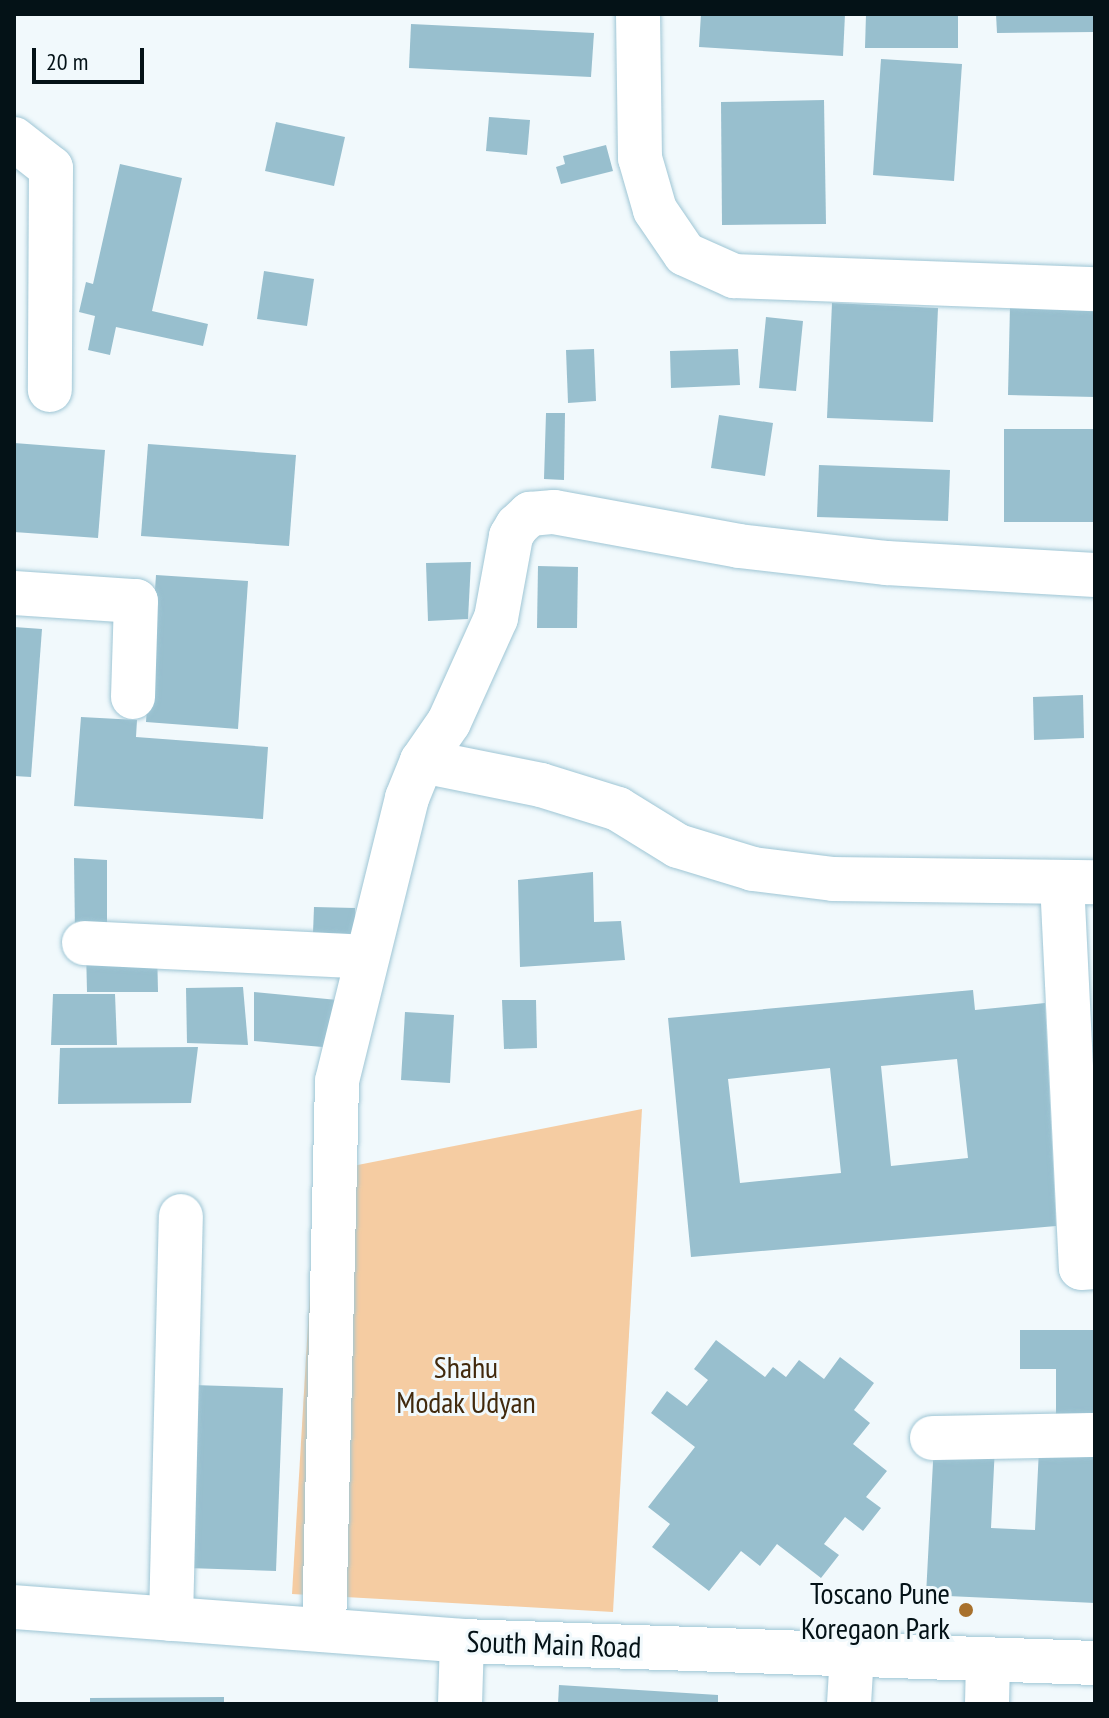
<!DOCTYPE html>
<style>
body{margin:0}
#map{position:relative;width:1109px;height:1718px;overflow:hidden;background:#f1f9fc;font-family:"PT Sans Narrow",sans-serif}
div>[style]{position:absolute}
.green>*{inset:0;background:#f5cca2}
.building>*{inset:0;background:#98bfce}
.roads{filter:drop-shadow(0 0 2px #9fc6d5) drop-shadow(0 0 2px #9fc6d5)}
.minor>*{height:44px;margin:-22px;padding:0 22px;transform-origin:22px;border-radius:22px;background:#fff}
.major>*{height:44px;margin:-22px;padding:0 22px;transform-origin:22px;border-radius:22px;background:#fff}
.dots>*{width:22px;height:22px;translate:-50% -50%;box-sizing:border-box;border:4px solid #f1f9fc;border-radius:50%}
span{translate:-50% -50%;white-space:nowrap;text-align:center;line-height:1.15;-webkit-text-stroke:6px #f1f9fc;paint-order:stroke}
.park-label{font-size:30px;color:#41290c}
.poi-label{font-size:30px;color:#041217}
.right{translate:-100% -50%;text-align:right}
.street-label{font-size:30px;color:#041217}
.frame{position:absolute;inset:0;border:16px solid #041217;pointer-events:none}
.scale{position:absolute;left:32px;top:48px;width:112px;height:36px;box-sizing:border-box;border:4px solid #041217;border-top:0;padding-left:10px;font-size:24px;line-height:28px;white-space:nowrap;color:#041217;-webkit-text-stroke:6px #f1f9fc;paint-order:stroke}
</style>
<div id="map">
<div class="green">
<i style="clip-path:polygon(642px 1109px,613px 1612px,292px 1594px,317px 1173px)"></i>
</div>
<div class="building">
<i style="clip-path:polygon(701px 14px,845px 14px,843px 56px,699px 47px)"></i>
<i style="clip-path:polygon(866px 14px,958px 14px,958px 48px,865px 48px)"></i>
<i style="clip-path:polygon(996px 14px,1095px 14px,1095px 32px,997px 33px)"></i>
<i style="clip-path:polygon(411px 24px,594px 33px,591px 77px,409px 68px)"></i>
<i style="clip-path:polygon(881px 59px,962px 64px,954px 181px,873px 175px)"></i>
<i style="clip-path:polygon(824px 100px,826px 224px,722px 225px,721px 102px)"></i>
<i style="clip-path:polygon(489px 117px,530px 120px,527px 155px,486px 151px)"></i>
<i style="clip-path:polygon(276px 122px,345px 137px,334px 186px,265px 171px)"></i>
<i style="clip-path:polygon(606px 145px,613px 171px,561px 184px,556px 167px,565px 164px,563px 156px)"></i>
<i style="clip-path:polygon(120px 164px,182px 178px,152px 311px,208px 324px,203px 346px,116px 327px,110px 355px,88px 350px,95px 316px,79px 312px,86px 282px,93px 284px)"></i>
<i style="clip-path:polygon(264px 271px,314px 279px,307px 326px,257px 319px)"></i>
<i style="clip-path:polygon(832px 303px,938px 308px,933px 422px,827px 418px)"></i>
<i style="clip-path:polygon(1010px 305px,1095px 306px,1095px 397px,1008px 395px)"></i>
<i style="clip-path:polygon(766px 317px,803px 321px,796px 391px,759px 388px)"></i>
<i style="clip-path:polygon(594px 349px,596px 401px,568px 403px,566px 350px)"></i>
<i style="clip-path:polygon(738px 349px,740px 385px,671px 388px,670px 351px)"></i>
<i style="clip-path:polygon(546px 413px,565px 413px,564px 480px,544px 479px)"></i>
<i style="clip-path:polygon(719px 415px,773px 423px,765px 476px,711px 468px)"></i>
<i style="clip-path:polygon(1004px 429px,1095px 429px,1095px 522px,1004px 522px)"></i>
<i style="clip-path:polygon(14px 443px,105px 450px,98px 538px,14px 532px)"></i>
<i style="clip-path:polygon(148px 444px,296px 455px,289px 546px,141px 536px)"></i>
<i style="clip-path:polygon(819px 465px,950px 470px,948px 521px,817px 517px)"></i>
<i style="clip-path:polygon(471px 562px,468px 619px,428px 621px,426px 563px)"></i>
<i style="clip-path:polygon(538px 566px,578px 567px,577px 628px,537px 628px)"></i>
<i style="clip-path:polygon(156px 575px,248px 581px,238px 729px,146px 722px)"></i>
<i style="clip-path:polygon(14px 627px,42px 629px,31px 777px,14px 776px)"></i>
<i style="clip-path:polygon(1083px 695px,1084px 738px,1034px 740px,1033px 697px)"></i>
<i style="clip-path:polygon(81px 717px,137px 720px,136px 737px,268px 747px,263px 819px,74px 806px)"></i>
<i style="clip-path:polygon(74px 858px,107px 860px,107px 935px,75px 933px)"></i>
<i style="clip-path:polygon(593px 872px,594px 922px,621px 921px,625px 960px,520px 967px,518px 880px)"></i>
<i style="clip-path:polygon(314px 907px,355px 908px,355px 934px,313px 933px)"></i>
<i style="clip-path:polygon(157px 948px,158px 992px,87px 992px,86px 949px)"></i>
<i style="clip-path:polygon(243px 987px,248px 1045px,187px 1043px,186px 988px)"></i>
<i style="clip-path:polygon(evenodd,973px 990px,975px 1010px,1045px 1003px,1056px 1226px,691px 1257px,668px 1018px,973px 990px,957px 1059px,968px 1158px,891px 1166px,881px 1066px,957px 1059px,973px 990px,830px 1068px,841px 1173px,740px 1183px,728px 1079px,830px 1068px)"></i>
<i style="clip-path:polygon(254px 992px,348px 1001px,334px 1048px,254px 1041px)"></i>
<i style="clip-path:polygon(53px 994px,115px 994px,117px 1045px,51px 1045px)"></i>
<i style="clip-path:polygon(502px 1000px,536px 1000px,537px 1048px,504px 1049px)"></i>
<i style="clip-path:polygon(405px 1012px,454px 1015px,450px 1083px,401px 1080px)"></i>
<i style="clip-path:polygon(198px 1047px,191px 1103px,58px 1104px,60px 1048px)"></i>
<i style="clip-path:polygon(1020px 1330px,1095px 1330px,1095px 1426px,1056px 1426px,1056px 1369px,1020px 1369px)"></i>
<i style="clip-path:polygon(716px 1340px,765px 1377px,773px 1367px,786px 1377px,799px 1360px,824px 1379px,840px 1357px,874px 1383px,854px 1410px,870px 1423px,853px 1444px,887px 1471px,866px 1497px,881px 1508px,863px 1531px,845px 1517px,824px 1544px,839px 1555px,821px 1578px,777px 1544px,760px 1566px,741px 1551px,709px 1591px,652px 1547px,670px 1524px,648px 1507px,695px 1447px,651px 1413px,667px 1391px,687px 1406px,708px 1380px,694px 1369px)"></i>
<i style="clip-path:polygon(193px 1385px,283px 1388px,276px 1571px,187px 1568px)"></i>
<i style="clip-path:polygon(934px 1443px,995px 1446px,991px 1528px,1035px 1530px,1039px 1449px,1095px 1452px,1095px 1603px,926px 1595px)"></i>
<i style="clip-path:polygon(559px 1685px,718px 1695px,718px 1704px,558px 1704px)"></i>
<i style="clip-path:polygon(224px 1697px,224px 1704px,90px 1704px,90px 1698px)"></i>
</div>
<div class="roads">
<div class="minor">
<i style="left:638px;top:14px;width:144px;rotate:89.2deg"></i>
<i style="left:640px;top:158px;width:54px;rotate:73.9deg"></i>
<i style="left:655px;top:210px;width:53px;rotate:55.7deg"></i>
<i style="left:685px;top:254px;width:54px;rotate:24.2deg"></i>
<i style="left:734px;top:276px;width:361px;rotate:2.1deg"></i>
<i style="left:14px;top:139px;width:47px;rotate:38.1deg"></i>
<i style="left:51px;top:168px;width:222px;rotate:90.3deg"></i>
<i style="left:14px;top:593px;width:122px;rotate:3.8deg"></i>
<i style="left:136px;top:601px;width:96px;rotate:91.8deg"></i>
<i style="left:422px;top:761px;width:121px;rotate:11.4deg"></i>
<i style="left:541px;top:785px;width:81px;rotate:17.3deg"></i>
<i style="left:618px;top:809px;width:70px;rotate:31.7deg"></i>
<i style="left:678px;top:846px;width:78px;rotate:17deg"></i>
<i style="left:753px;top:869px;width:81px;rotate:7.1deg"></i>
<i style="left:833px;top:879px;width:262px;rotate:0.7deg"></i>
<i style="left:1062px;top:882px;width:386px;rotate:87.2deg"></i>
<i style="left:1081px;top:1268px;width:14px;rotate:-4deg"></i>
<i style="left:84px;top:943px;width:283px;rotate:2.8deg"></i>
<i style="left:932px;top:1438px;width:163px;rotate:-1.1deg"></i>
<i style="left:171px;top:1619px;width:403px;rotate:-88.6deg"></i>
<i style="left:324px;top:1630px;width:549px;rotate:-88.64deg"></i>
<i style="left:337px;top:1081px;width:292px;rotate:-76.1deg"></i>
<i style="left:407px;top:798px;width:40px;rotate:-68deg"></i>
<i style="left:422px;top:761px;width:47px;rotate:-55.3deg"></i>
<i style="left:449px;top:722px;width:114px;rotate:-65.7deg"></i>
<i style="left:496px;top:618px;width:83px;rotate:-79.6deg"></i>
<i style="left:511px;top:536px;width:12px;rotate:-59deg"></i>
<i style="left:517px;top:526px;width:18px;rotate:-43deg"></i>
<i style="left:530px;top:514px;width:24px;rotate:-5deg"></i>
<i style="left:554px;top:512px;width:188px;rotate:10.4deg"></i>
<i style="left:739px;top:546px;width:149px;rotate:6.6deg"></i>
<i style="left:887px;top:563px;width:208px;rotate:3.3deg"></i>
<i style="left:460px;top:1704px;width:63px;rotate:-88.2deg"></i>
<i style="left:849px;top:1704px;width:50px;rotate:-86.6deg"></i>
<i style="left:987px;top:1704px;width:45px;rotate:-88.7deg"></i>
</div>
<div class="major">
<i style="left:14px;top:1607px;width:449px;rotate:4.3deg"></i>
<i style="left:462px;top:1641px;width:633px;rotate:1.99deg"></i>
</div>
</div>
<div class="dots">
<i style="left:966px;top:1610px;background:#a8712d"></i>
</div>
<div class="park-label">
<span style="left:466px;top:1384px">Shahu<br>Modak Udyan</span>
</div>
<div class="poi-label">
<span class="right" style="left:950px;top:1610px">Toscano Pune<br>Koregaon Park</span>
</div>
<div class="street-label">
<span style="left:554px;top:1644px;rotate:2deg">South Main Road</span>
</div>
<div class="frame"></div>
<div class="scale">20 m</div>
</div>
